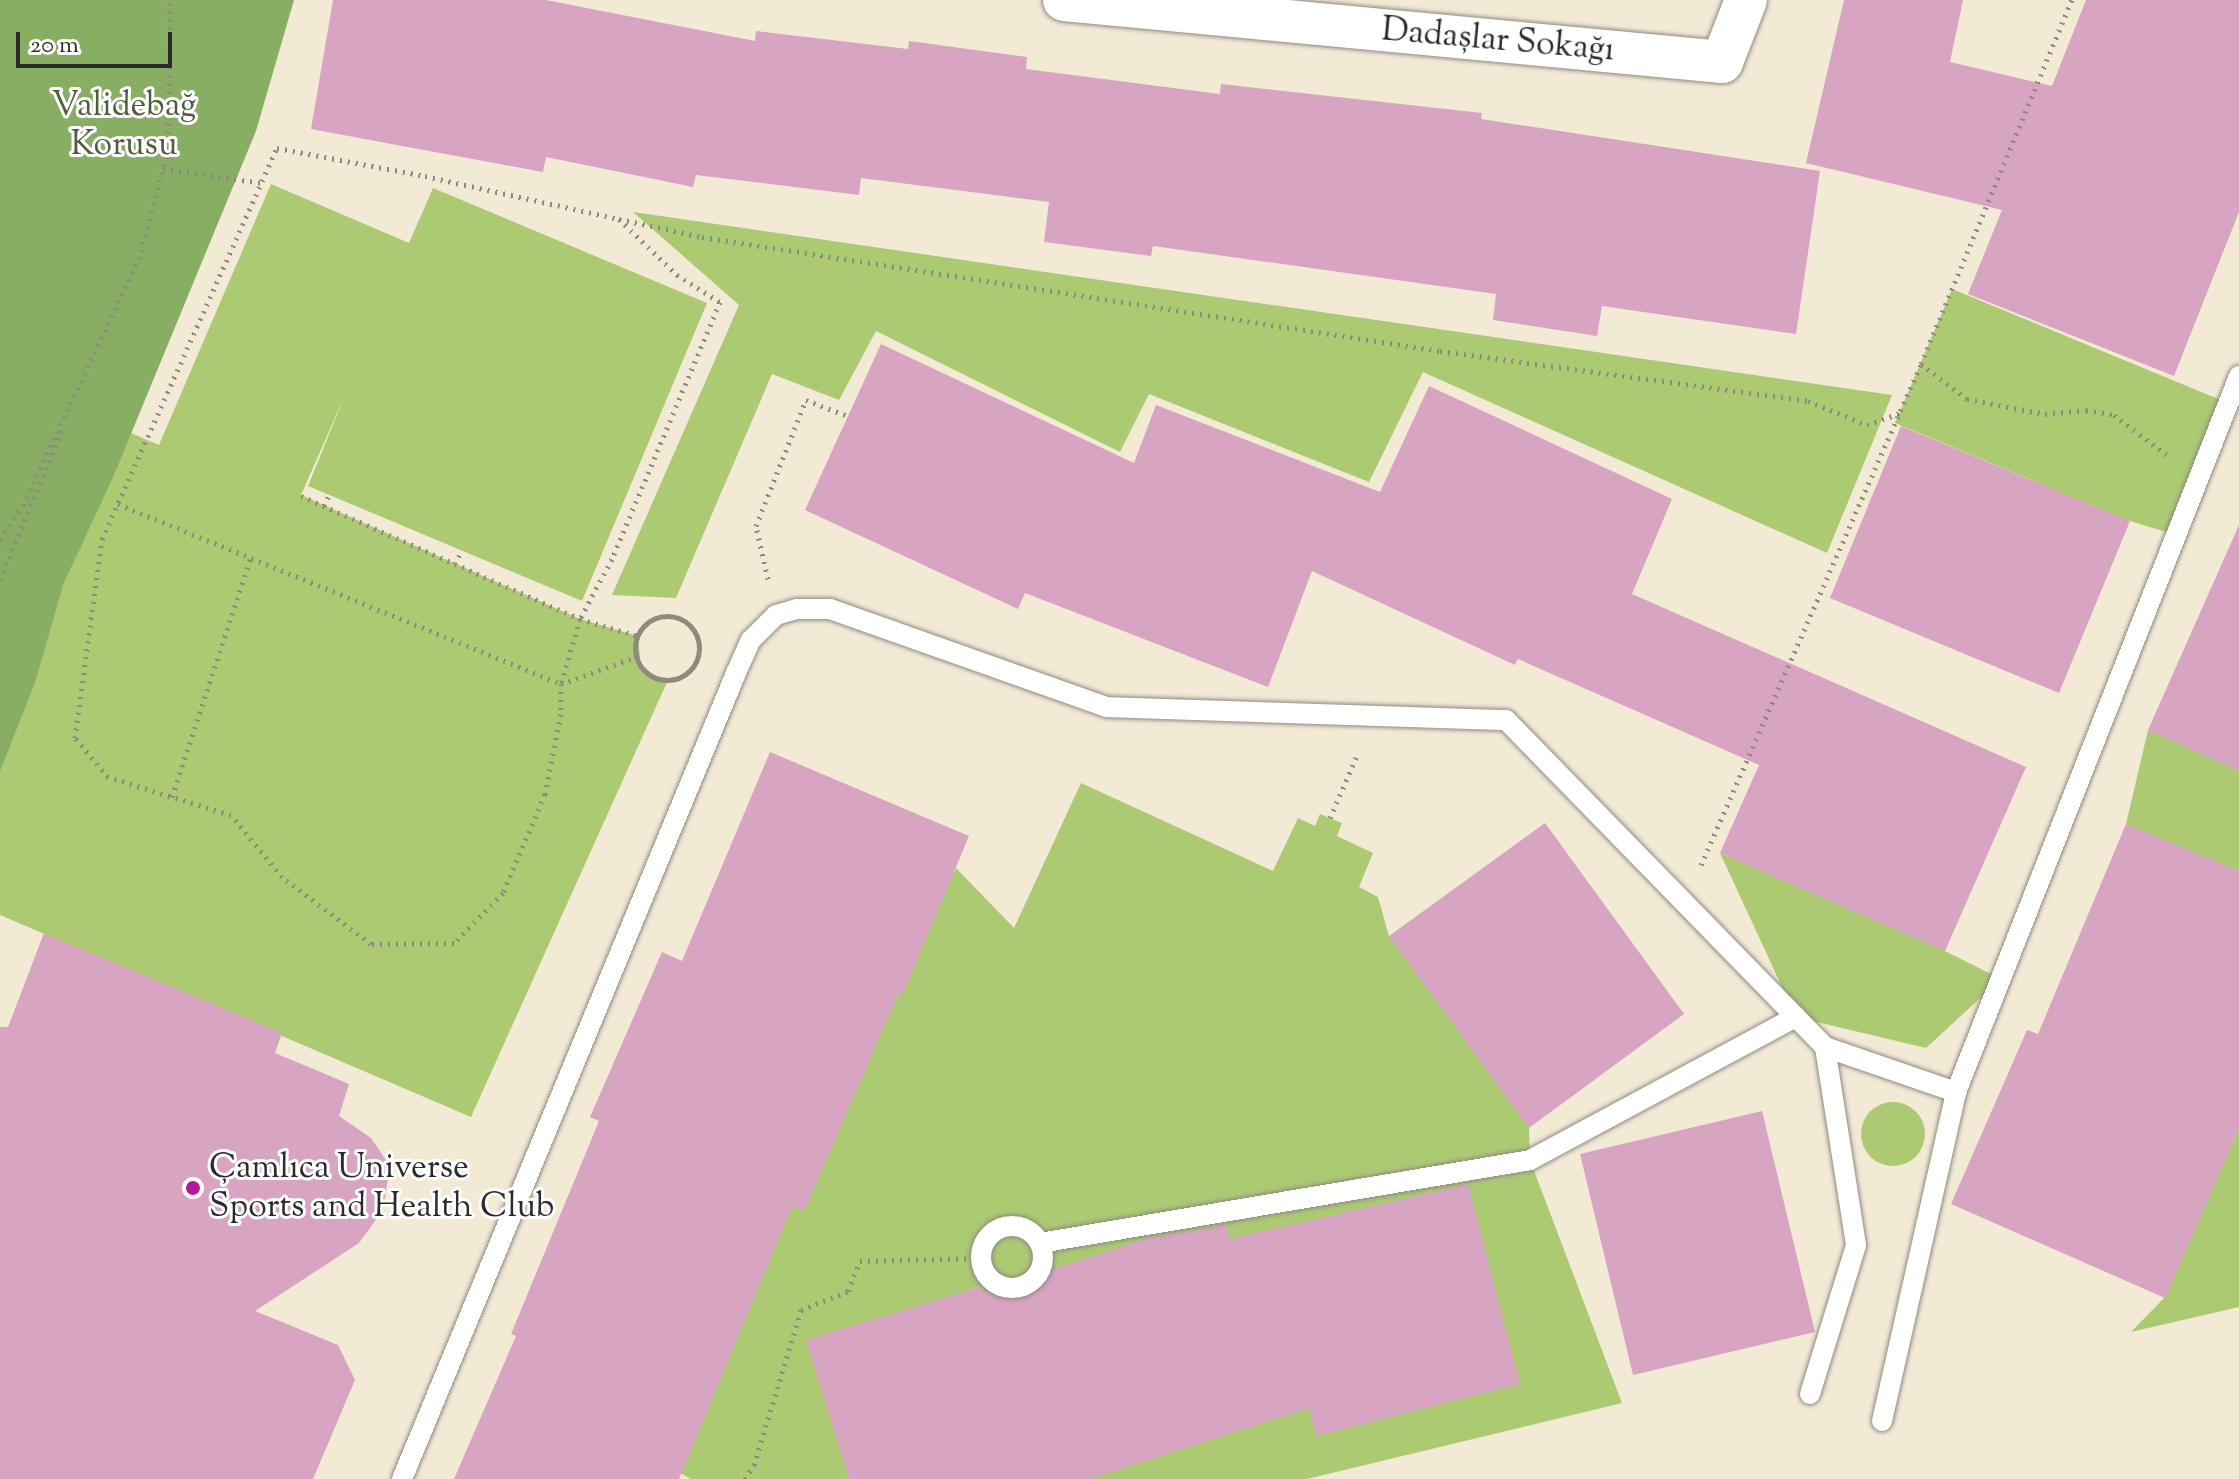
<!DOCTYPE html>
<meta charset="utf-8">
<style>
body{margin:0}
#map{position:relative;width:2239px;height:1479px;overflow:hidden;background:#f3ead5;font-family:"Sorts Mill Goudy",serif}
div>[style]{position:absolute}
.green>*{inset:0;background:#abca72}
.round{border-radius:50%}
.forest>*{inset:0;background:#88ae64}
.building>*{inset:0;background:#d7a4c1}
.path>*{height:5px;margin-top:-2.5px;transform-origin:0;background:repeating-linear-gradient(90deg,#8f8a80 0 2px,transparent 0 8px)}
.path>.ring{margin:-2.5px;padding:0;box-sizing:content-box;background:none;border:5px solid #8f8a80;border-radius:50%}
.roads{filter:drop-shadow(0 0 2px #8f8a80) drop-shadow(0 0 2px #8f8a80)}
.service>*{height:20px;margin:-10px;padding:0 10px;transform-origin:10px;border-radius:10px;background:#fff}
.service>.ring{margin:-10px;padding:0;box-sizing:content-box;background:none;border:20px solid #fff;border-radius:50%}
.minor>*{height:42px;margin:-21px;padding:0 21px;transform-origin:21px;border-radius:21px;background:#fff}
.dots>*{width:22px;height:22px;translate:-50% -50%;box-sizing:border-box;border:4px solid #fff;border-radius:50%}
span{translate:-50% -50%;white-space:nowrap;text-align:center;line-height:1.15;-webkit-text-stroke:6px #fff;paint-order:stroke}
.street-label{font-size:34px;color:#2b2b2b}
.park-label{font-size:34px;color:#515b40}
.poi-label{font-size:34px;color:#2b2b2b}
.left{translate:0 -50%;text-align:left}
.scale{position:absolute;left:16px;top:32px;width:156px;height:36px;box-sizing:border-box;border:4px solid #2b2b2b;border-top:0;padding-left:10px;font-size:24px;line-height:28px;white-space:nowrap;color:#2b2b2b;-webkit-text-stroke:6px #fff;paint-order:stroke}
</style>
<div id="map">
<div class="green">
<i style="clip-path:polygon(271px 184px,409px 243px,433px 188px,707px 303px,582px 601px,308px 486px,345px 395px,301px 495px,580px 619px,638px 636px,641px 666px,657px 679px,668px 680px,471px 1117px,0 915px,0 772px,35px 682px,64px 583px,131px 433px,159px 445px)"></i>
<i style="clip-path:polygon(633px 212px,1892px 395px,1827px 553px,1423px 372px,1369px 482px,1149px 394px,1120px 452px,876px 331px,839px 400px,772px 374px,676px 598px,612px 595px,739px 305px)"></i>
<i style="clip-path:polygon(1952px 289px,2228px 403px,2176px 535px,2130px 521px,1895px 423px)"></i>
<i style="clip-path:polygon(2148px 730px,2239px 771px,2239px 871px,2126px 824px)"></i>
<i style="clip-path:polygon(1081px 783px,1273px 871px,1298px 818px,1315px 826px,1320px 814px,1342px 823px,1337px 836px,1373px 853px,1359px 887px,1378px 897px,1389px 936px,1529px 1128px,1530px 1160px,1622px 1403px,1307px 1479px,1042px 1479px,980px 1287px,807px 1340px,849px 1479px,691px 1479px,666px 1465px,774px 1198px,875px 1045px,956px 868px,1014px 928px)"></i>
<i style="clip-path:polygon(1720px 853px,1945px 951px,2001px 979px,1926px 1048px,1796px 1017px)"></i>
<i class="round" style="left:1861px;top:1102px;width:64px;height:64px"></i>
<i style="clip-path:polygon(2239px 1128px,2239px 1307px,2131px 1332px,2165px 1297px)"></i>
</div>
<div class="forest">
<i style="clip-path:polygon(0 0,294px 0,256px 131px,114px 475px,64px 583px,35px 683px,0 772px)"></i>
</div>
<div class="building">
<i style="clip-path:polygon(333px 0,546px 0,755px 41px,756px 31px,908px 49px,909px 41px,1027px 57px,1026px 69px,1220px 94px,1221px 84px,1482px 113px,1481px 119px,1820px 171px,1796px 334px,1602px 306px,1597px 336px,1493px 320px,1496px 294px,1153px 246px,1151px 256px,1044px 242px,1049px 202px,861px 178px,859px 195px,696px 175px,693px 187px,546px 157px,543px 172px,311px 129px)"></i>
<i style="clip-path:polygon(1844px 0,1963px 0,1950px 62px,2052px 86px,2086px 0,2239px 0,2239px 212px,2174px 376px,1968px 294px,2002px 210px,1806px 163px)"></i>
<i style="clip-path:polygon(881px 344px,1134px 463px,1156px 405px,1380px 492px,1429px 386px,1672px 499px,1632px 594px,2026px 767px,1945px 951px,1720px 853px,1759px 765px,1518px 659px,1515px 665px,1312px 571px,1268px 687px,1025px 593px,1018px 609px,805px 510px)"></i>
<i style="clip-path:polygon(1901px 426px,2130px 521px,2059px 693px,1830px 598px)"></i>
<i style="clip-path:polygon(2239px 525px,2239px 771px,2148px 730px)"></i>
<i style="clip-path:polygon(770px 752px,969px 836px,903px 994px,899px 992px,804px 1211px,792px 1206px,679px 1479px,454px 1479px,516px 1336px,511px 1334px,599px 1121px,590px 1117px,662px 952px,682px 961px)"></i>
<i style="clip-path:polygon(1545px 823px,1684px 1014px,1529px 1128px,1389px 936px)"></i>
<i style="clip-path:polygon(2126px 824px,2239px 871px,2239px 1128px,2165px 1298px,1951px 1204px,2027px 1030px,2038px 1034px)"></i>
<i style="clip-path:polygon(44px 933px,282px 1033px,275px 1053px,349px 1084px,339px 1116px,371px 1138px,390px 1166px,383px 1210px,359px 1243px,255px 1311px,338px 1345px,355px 1380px,313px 1479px,0 1479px,0 1027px,8px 1027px)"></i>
<i style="clip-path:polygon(1762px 1111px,1815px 1332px,1633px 1375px,1580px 1154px)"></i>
<i style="clip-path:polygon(1468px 1184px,1520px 1384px,1316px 1436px,1309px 1408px,1090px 1479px,849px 1479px,806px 1340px,980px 1287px,982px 1292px,1149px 1238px,1226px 1225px,1230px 1239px)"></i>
</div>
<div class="path">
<i style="left:163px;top:169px;width:100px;rotate:8deg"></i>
<i style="left:619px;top:219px;width:81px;rotate:44deg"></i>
<i style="left:677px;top:275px;width:51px;rotate:32.1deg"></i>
<i style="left:720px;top:302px;width:279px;rotate:112.8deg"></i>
<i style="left:612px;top:559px;width:68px;rotate:118.1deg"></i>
<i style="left:580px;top:619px;width:68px;rotate:106.3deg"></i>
<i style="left:561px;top:684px;width:30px;rotate:90deg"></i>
<i style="left:561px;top:714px;width:82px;rotate:101.3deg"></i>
<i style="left:545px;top:794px;width:108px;rotate:113deg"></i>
<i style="left:503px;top:893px;width:70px;rotate:134.4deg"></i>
<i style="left:454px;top:943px;width:83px;rotate:179.3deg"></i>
<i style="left:371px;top:944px;width:111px;rotate:-143deg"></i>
<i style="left:282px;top:877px;width:80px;rotate:-129.4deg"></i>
<i style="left:231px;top:815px;width:129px;rotate:-162.8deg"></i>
<i style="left:108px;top:777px;width:51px;rotate:-130.2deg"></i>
<i style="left:75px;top:738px;width:201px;rotate:-82.3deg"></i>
<i style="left:102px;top:539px;width:428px;rotate:-65.9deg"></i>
<i style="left:277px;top:148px;width:151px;rotate:10.7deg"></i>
<i style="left:425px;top:176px;width:199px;rotate:12.5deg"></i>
<i style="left:619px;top:219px;width:85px;rotate:12.2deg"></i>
<i style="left:702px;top:237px;width:747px;rotate:8.78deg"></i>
<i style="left:1440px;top:351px;width:371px;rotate:7.7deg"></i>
<i style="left:1808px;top:401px;width:64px;rotate:22.1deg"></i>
<i style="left:1867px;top:425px;width:35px;rotate:-20deg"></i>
<i style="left:1921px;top:364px;width:394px;rotate:-67.5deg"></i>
<i style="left:301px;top:496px;width:305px;rotate:23.8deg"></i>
<i style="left:580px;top:619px;width:60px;rotate:16.3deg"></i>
<i style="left:118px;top:504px;width:478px;rotate:22.1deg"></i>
<i style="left:561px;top:684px;width:80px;rotate:-19.8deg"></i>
<i style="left:324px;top:506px;width:12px;rotate:-66deg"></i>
<i style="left:0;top:539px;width:41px;rotate:-55.9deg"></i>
<i style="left:23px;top:505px;width:272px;rotate:-64.8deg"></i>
<i style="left:139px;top:259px;width:114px;rotate:-75.2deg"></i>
<i style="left:168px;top:149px;width:149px;rotate:-89.2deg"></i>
<i style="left:455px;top:564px;width:16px;rotate:-63deg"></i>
<i style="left:768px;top:579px;width:54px;rotate:-102.8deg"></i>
<i style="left:756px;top:526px;width:136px;rotate:-68.4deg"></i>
<i style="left:806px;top:400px;width:45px;rotate:20.9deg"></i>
<i style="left:0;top:580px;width:162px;rotate:-67.5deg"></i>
<i class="ring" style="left:635px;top:616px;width:59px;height:59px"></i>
<i style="left:172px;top:797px;width:253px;rotate:-71.8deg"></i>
<i style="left:1330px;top:818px;width:71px;rotate:-66.7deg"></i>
<i style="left:1701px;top:865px;width:547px;rotate:-66.29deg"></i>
<i style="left:1921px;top:364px;width:58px;rotate:37.3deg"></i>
<i style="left:1967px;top:399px;width:79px;rotate:10.9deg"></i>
<i style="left:2045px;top:414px;width:41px;rotate:-5.6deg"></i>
<i style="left:2086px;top:410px;width:28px;rotate:10deg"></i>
<i style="left:2114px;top:415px;width:66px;rotate:37deg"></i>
<i style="left:745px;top:1479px;width:17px;rotate:-57deg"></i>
<i style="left:754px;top:1465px;width:162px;rotate:-73.1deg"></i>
<i style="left:801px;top:1310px;width:51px;rotate:-22deg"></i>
<i style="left:848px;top:1291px;width:32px;rotate:-68deg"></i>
<i style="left:860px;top:1261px;width:121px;rotate:-1.4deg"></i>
</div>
<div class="roads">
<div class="service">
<i class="ring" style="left:981px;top:1226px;width:42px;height:42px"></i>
<i style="left:1040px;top:1243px;width:497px;rotate:-9.6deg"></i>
<i style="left:1530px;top:1160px;width:302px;rotate:-28.3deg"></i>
<i style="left:1810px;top:1394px;width:156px;rotate:-72.8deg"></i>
<i style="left:1856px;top:1245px;width:200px;rotate:-98.9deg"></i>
<i style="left:1882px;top:1421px;width:337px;rotate:-77.3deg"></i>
<i style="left:1956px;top:1092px;width:770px;rotate:-68.43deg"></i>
<i style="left:402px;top:1479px;width:872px;rotate:-67.49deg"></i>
<i style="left:736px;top:673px;width:36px;rotate:-66deg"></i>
<i style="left:751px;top:640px;width:35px;rotate:-45deg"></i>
<i style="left:776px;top:615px;width:22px;rotate:-16deg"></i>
<i style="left:797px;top:609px;width:33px"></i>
<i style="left:830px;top:609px;width:293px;rotate:19.5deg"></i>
<i style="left:1106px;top:707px;width:400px;rotate:1.9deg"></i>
<i style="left:1506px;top:720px;width:457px;rotate:45.7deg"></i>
<i style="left:1825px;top:1047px;width:139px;rotate:19deg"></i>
</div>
<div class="minor">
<i style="left:1064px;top:0;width:661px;rotate:5.38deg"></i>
<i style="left:1722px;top:62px;width:66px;rotate:-68.8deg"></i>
</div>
</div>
<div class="dots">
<i style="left:193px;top:1188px;background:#b5179e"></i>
</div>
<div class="street-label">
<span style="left:1498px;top:41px;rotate:5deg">Dadaşlar Sokağı</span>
</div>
<div class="park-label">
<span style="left:124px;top:126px">Validebağ<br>Korusu</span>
</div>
<div class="poi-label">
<span class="left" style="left:209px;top:1188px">Çamlıca Universe<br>Sports and Health Club</span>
</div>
<div class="scale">20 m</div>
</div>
